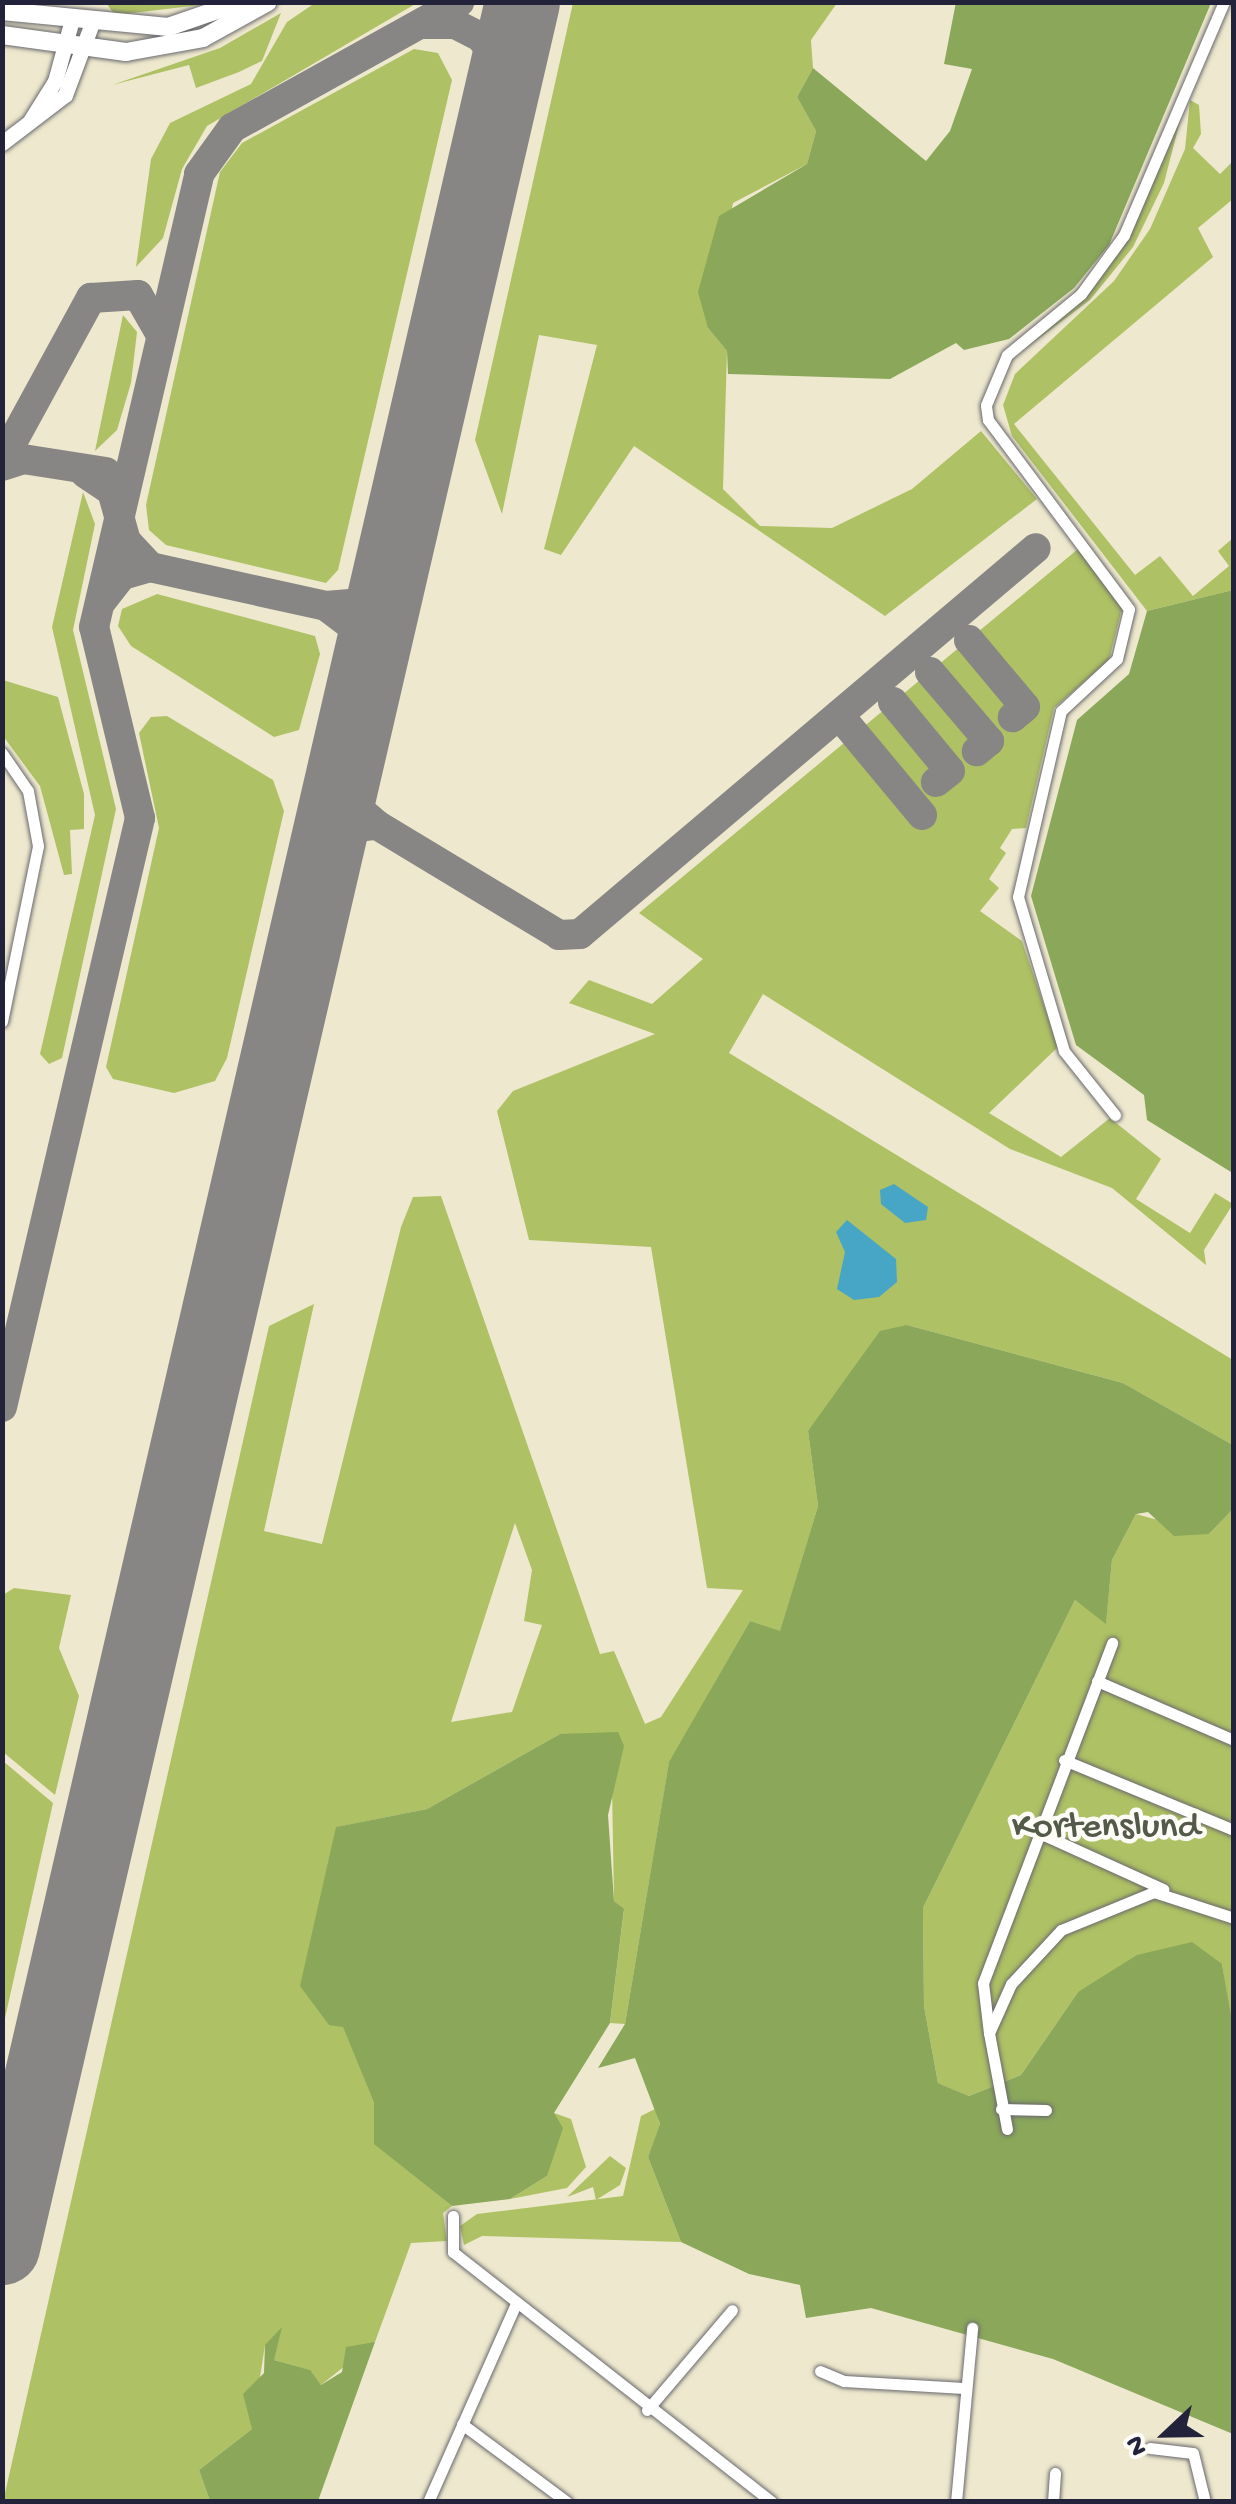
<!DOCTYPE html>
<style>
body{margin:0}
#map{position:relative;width:1236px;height:2504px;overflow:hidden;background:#eee9ce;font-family:"Gochi Hand",sans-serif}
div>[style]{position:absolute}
.green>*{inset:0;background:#aec164}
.forest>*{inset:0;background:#8aa75a}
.water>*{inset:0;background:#47a5c6}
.taxiway>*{height:30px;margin:-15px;padding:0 15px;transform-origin:15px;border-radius:15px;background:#888684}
.runway>*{height:75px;margin:-37.5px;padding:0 37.5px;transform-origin:37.5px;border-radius:37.5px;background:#888684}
.roads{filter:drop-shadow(0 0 2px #69686e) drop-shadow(0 0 2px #69686e)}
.street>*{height:11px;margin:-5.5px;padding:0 5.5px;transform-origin:5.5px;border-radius:5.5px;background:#fff}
.secondary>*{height:15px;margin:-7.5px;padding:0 7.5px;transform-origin:7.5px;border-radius:7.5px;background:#fff}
.primary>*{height:18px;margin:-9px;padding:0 9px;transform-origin:9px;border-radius:9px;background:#fff}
span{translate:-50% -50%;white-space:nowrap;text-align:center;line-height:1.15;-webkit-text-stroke:9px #fdfcf7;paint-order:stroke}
.park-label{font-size:38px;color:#535a49}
.frame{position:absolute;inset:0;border:5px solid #22223b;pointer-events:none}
.north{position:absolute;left:1116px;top:2384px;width:100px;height:100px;-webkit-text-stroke:8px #fdfcf7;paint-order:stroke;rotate:248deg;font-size:28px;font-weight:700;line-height:40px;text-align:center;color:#22223b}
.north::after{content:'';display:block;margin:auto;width:35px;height:45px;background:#22223b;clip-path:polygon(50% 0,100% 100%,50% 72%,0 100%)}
</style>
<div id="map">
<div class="green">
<i style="clip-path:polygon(106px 3px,218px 3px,115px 15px)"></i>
<i style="clip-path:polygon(315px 3px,417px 3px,207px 126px,182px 169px,163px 238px,136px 267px,151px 159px,170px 123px,251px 84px,287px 22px)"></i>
<i style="clip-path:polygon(573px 3px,837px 3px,811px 40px,813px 68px,797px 97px,816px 131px,807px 164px,733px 203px,708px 328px,727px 351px,723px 489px,760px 526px,832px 528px,912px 489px,981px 431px,1037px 499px,885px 616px,634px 446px,561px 555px,544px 549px,597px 345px,539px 335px,502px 514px,475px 440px)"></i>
<i style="clip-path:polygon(281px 13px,262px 61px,239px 72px,196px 88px,189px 65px,112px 85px,220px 48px)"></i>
<i style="clip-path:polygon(414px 49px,438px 53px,452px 80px,338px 570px,326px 583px,166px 545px,149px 530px,146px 505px,220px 172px,242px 143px)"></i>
<i style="clip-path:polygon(1190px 100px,1199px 105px,1201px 134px,1193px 148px,1220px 174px,1233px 161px,1233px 199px,1198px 228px,1213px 257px,1014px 424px,1135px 575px,1160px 556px,1193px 596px,1229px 566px,1218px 551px,1233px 538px,1233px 590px,1147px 611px,1012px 436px,1003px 405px,1015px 374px,1114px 281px,1150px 229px,1185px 149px)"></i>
<i style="clip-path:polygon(1181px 117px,1164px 183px,1133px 247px,1090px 300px,1014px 357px,1118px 255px)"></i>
<i style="clip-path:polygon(123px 315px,137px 332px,131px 383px,117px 430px,95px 451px)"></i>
<i style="clip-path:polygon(83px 492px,95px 524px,73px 630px,116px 809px,62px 1058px,49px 1064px,40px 1054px,95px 815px,52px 627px)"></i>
<i style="clip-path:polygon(evenodd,1078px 549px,1123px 604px,1109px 660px,1054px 708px,1026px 828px,1012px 829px,1000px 848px,1006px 853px,989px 879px,999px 888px,980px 911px,1022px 941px,1058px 1047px,989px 1113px,1061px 1157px,1110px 1118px,1161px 1159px,1136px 1199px,1190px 1233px,1215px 1193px,1233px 1204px,1204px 1250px,1206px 1265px,1112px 1188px,1010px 1149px,763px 994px,729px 1053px,1233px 1360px,1233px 1445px,1123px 1383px,907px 1325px,808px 1431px,818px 1506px,780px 1632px,750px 1621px,669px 1763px,625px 2024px,610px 2023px,624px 1910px,614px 1901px,612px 1787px,560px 1734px,427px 1809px,337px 1827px,301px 1986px,343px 2026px,374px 2103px,375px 2144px,452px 2206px,443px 2213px,447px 2241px,411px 2243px,375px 2342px,321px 2385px,309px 2370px,274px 2360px,265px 2345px,252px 2429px,199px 2470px,210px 2501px,3px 2502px,269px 1326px,314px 1304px,264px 1531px,322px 1544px,401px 1227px,413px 1197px,441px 1196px,600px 1654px,614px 1651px,645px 1724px,661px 1717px,743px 1590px,707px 1588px,651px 1247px,529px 1240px,497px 1111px,513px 1091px,655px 1034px,569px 1003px,589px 980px,652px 1004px,703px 959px,639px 913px,1078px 549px,515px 1523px,532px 1570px,524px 1621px,542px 1625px,512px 1712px,451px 1722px,515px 1523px)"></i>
<i style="clip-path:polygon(157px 594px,315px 636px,320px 654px,299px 730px,274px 737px,131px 646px,118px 626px,122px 609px)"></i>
<i style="clip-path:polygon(3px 680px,58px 697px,84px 794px,84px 829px,70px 830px,72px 874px,64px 875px,40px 786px,3px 736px)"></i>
<i style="clip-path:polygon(167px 716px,273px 780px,284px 811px,227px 1058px,215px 1081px,174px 1093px,113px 1079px,106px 1067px,159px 828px,139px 733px,151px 717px)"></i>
<i style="clip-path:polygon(1233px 1509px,1233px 2033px,1222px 1964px,1078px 1992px,1021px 2075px,969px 2096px,938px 2083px,924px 2006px,923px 1908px,1075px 1600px,1106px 1622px,1112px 1560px,1136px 1514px,1209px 1534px)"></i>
<i style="clip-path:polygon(14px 1588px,71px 1595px,59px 1648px,79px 1696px,55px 1795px,3px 1752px,3px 1595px)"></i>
<i style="clip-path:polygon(3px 1761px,53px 1803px,3px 2027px)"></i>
<i style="clip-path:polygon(655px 2109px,660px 2125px,648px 2157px,681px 2242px,482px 2236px,464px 2245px,460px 2226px,477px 2214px,623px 2196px,641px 2116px)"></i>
<i style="clip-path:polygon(554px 2113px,571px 2119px,586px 2167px,567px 2188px,510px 2199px,547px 2176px)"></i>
<i style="clip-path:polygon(610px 2156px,626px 2168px,620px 2185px,596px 2200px,593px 2187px,567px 2197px)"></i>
</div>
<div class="forest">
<i style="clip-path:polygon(956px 2px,1211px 3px,1109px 245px,1074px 288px,1009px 339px,964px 350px,956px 343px,890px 379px,728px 374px,727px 351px,708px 328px,698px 292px,719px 216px,807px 164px,816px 131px,797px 97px,813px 68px,926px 161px,950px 131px,972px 69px,944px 64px)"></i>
<i style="clip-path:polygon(1233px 590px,1234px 1168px,1231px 1172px,1147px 1120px,1144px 1095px,1076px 1045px,1031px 896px,1077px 720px,1129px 674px,1147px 611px)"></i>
<i style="clip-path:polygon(907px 1325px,1123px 1383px,1233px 1445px,1233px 1509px,1209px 1534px,1174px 1536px,1148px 1512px,1136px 1514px,1112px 1560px,1106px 1624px,1075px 1600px,923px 1908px,924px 2006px,938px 2083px,969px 2096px,1021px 2075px,1078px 1992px,1137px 1955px,1192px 1942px,1222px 1964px,1234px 2033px,1233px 2434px,1053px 2359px,871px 2308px,806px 2318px,800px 2285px,749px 2274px,681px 2242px,648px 2157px,660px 2124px,635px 2058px,598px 2068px,625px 2024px,669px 1762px,750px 1621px,780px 1631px,818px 1506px,808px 1431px,880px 1331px)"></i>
<i style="clip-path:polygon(618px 1732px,624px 1746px,608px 1815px,614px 1901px,624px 1909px,610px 2023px,554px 2113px,563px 2128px,547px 2176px,510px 2199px,452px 2206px,374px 2144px,374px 2103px,343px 2027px,329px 2025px,300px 1986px,336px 1827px,427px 1809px,560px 1734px)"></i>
<i style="clip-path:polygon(282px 2327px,274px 2360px,310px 2370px,321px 2385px,342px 2372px,346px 2347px,375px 2342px,318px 2501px,210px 2501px,199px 2470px,252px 2429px,243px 2394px,264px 2373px,265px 2345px)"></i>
</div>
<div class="water">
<i style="clip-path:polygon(894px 1184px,928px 1207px,926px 1220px,905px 1223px,881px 1204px,880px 1190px)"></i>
<i style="clip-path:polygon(847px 1220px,896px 1259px,897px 1282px,879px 1297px,854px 1300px,837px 1289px,845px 1252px,836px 1232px)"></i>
</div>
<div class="taxiway">
<i style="left:516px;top:2px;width:16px;rotate:83deg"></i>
<i style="left:425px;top:24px;width:30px"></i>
<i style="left:455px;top:24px;width:29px;rotate:27deg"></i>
<i style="left:481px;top:37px;width:29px;rotate:56deg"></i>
<i style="left:497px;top:61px;width:37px;rotate:85deg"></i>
<i style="left:2px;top:461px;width:186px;rotate:-61.4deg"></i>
<i style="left:91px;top:298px;width:47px;rotate:-3.7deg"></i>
<i style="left:138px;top:295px;width:46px;rotate:60.1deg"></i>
<i style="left:2px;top:466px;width:22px;rotate:-18deg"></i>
<i style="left:23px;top:459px;width:84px;rotate:8.9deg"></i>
<i style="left:85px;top:473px;width:32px;rotate:34deg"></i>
<i style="left:112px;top:491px;width:52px;rotate:74.4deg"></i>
<i style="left:126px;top:541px;width:35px;rotate:47deg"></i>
<i style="left:150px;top:567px;width:29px;rotate:164deg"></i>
<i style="left:122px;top:575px;width:34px;rotate:128deg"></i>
<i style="left:150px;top:567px;width:180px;rotate:12.5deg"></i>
<i style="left:969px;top:640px;width:87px;rotate:50.1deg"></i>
<i style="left:1025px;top:707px;width:16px;rotate:140deg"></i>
<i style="left:368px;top:665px;width:39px;rotate:-109deg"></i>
<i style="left:355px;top:628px;width:36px;rotate:-143deg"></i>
<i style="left:326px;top:606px;width:33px;rotate:-5deg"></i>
<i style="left:359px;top:603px;width:40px;rotate:-42deg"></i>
<i style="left:930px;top:672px;width:91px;rotate:49.5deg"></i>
<i style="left:989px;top:741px;width:16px;rotate:140deg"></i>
<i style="left:893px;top:702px;width:89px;rotate:50.4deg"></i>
<i style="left:950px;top:771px;width:18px;rotate:142deg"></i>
<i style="left:839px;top:715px;width:130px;rotate:50.3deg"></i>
<i style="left:377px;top:825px;width:213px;rotate:31.1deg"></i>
<i style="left:559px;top:935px;width:21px;rotate:-3deg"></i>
<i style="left:580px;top:934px;width:597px;rotate:-40.25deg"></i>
<i style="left:324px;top:856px;width:32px;rotate:-56deg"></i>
<i style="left:342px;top:829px;width:35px;rotate:-7deg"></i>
<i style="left:377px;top:825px;width:30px;rotate:-139deg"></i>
<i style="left:354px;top:805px;width:40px;rotate:-103deg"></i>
<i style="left:2px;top:1407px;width:605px;rotate:-76.81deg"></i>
<i style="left:140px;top:818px;width:196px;rotate:-103.5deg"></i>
<i style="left:94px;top:627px;width:465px;rotate:-76.9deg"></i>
<i style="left:199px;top:174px;width:57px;rotate:-54.3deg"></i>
<i style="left:232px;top:128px;width:260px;rotate:-29deg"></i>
<i style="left:2px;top:2206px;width:24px;rotate:-52deg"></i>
</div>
<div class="runway">
<i style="left:2px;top:2247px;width:2304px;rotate:-76.96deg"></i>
</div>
<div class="roads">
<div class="street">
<i style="left:2px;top:753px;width:46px;rotate:55.6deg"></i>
<i style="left:28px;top:791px;width:56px;rotate:79.7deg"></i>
<i style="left:38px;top:846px;width:179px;rotate:101.6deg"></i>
<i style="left:1115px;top:1115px;width:82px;rotate:-128.6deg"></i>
<i style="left:1064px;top:1051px;width:161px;rotate:-106.6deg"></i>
<i style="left:1018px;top:897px;width:191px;rotate:-77deg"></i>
<i style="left:1061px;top:711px;width:76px;rotate:-42.9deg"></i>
<i style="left:1117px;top:659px;width:51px;rotate:-76.5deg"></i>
<i style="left:1129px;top:609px;width:236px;rotate:-126.7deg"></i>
<i style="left:988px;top:420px;width:15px;rotate:-98deg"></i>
<i style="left:986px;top:405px;width:54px;rotate:-67.2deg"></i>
<i style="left:1007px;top:355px;width:96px;rotate:-39.5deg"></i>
<i style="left:1081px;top:294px;width:73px;rotate:-53.9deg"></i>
<i style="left:1124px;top:235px;width:254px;rotate:-66.8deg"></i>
<i style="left:1097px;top:1681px;width:149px;rotate:23.3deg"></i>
<i style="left:1064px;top:1760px;width:184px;rotate:22.4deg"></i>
<i style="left:1035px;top:1831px;width:141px;rotate:24.4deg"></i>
<i style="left:989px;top:2033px;width:50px;rotate:-96.8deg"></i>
<i style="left:983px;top:1983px;width:364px;rotate:-69.2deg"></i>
<i style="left:1001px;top:2109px;width:45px;rotate:1.3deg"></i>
<i style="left:1007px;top:2129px;width:98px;rotate:-100.6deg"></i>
<i style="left:989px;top:2033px;width:54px;rotate:-65.8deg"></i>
<i style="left:1011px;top:1984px;width:74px;rotate:-47.2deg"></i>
<i style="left:1061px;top:1930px;width:100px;rotate:-22.2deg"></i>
<i style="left:1154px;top:1892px;width:84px;rotate:18deg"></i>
<i style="left:453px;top:2216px;width:36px;rotate:90deg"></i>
<i style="left:453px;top:2252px;width:405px;rotate:38.1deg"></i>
<i style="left:820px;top:2371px;width:26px;rotate:23deg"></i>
<i style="left:844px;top:2381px;width:120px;rotate:3.3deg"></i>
<i style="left:647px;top:2410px;width:131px;rotate:-49.6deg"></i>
<i style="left:462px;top:2424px;width:131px;rotate:36.6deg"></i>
<i style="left:1150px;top:2448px;width:43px;rotate:6.6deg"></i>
<i style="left:1193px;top:2453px;width:50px;rotate:76.2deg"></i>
<i style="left:428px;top:2502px;width:218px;rotate:-66.1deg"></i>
<i style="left:956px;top:2502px;width:175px;rotate:-84.7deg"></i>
<i style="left:1053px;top:2502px;width:29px;rotate:-86deg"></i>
</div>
<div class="secondary">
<i style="left:30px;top:121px;width:47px;rotate:-58deg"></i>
<i style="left:55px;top:81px;width:60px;rotate:-74.6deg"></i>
<i style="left:2px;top:143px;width:79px;rotate:-37.3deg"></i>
<i style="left:65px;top:95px;width:74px;rotate:-69.4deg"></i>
</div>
<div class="primary">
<i style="left:2px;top:11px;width:167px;rotate:5.5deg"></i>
<i style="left:168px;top:27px;width:76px;rotate:-19.1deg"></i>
<i style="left:2px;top:35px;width:125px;rotate:7.8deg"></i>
<i style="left:126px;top:52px;width:78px;rotate:-10.3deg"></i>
<i style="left:203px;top:38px;width:74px;rotate:-29deg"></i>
</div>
</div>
<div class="park-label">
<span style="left:1106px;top:1829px">Kortenslund</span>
</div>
<div class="frame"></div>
<div class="north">N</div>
</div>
